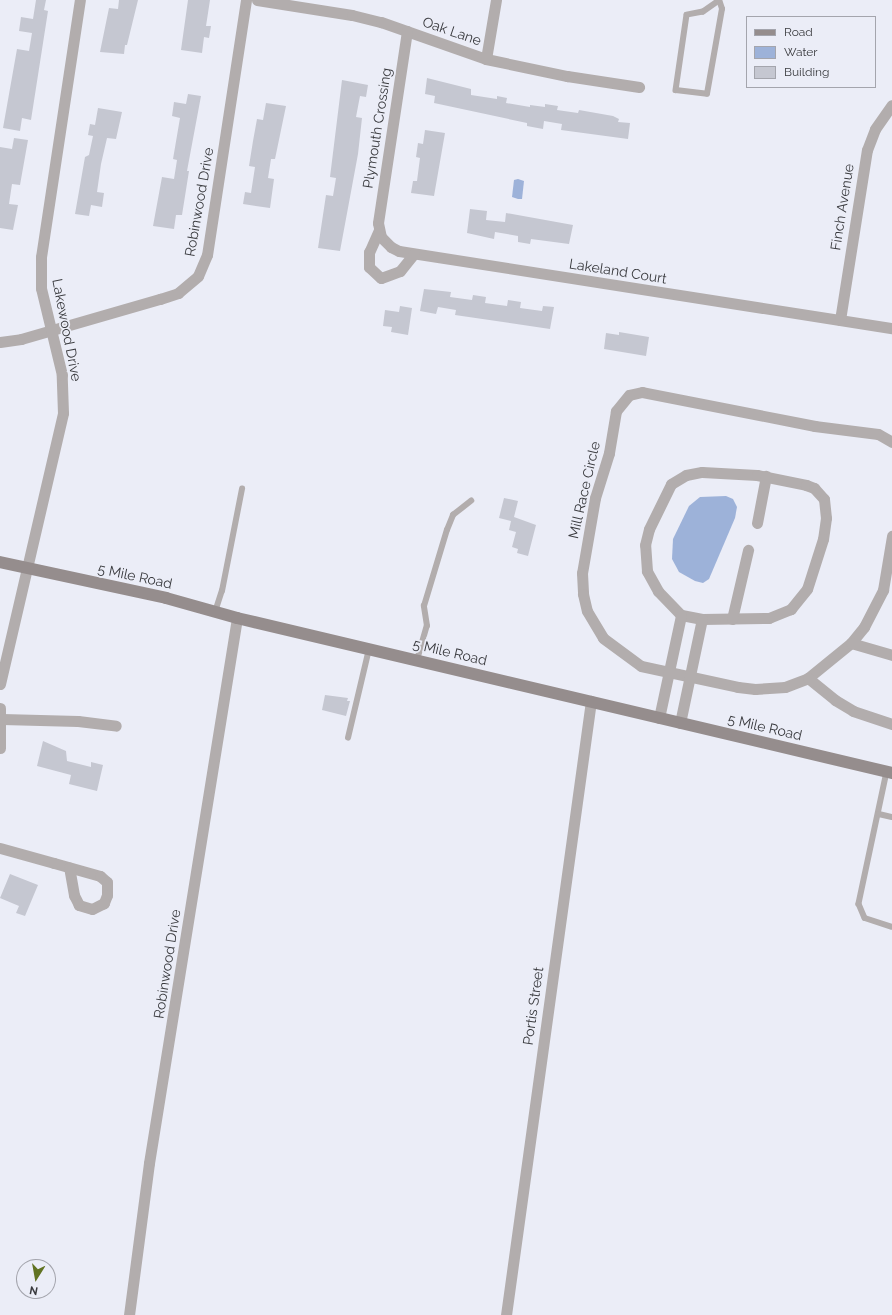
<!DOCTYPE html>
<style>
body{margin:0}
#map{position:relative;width:892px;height:1315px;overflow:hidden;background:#ebedf7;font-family:Raleway,sans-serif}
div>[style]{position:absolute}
.water>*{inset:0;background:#9db2d9}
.building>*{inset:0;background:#c5c7d1}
.lane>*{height:5.5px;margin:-2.75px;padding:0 2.75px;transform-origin:2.75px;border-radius:2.75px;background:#b2adad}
.street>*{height:11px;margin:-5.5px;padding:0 5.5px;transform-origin:5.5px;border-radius:5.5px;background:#b2adad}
.secondary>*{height:12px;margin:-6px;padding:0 6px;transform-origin:6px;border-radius:6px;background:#958d8d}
span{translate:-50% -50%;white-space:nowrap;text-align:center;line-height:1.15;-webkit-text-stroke:3.5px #ebedf7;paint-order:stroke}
.street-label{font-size:14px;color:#393a3e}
.legend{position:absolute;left:746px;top:16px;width:130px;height:72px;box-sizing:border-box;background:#ebedf7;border:1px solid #a4a5ad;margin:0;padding:5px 7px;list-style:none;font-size:12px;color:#393a3e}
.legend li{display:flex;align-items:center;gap:8px;height:20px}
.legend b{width:20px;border:1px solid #a4a5ad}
.north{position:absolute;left:16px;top:1259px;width:40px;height:40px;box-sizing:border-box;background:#ebedf7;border:1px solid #a4a5ad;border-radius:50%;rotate:191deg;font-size:11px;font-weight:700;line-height:16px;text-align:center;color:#393a3e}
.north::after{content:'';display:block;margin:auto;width:14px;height:18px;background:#617322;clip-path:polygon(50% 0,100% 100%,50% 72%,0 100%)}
</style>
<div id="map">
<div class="water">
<i style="clip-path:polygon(518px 179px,524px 181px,522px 199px,518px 199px,512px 197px,514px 180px)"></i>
<i style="clip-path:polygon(726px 496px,733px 499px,737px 507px,735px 518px,709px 579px,703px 583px,695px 581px,679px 572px,672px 559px,673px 539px,689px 506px,700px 497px)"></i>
</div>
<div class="building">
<i style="clip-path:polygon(36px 0,46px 0,44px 10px,48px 11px,31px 120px,22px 118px,20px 131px,3px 128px,17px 49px,29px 51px,32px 33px,19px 31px,21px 17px,33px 19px)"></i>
<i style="clip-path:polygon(119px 0,138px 0,127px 45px,125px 45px,124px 54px,100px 52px,109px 8px,118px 9px)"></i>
<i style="clip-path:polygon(188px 0,210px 0,206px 26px,211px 26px,209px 38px,204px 37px,202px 53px,181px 50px)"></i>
<i style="clip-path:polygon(427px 78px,471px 89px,471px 95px,497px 99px,497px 96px,507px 98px,506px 103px,530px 107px,530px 105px,545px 107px,545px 104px,558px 106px,557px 110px,578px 113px,579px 110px,613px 116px,619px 119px,618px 122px,630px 123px,628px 139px,561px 130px,562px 124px,544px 121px,543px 129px,527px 126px,527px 123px,434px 103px,435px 96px,425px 94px)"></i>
<i style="clip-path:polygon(342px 80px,368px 85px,366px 97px,360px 96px,356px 117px,362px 118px,358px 154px,340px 251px,318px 248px,326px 195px,333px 196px,336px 178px,330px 177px)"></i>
<i style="clip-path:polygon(188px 94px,201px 96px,187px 171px,189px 171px,182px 215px,176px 215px,174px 229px,153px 226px,162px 177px,174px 179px,177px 160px,173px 159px,180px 118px,172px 116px,174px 102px,186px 104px)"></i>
<i style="clip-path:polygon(266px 103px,286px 106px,275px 159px,271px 159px,268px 178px,274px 179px,270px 208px,243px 204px,245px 192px,251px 193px,255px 167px,249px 166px,253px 141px,257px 119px,263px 120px)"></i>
<i style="clip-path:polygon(98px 108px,122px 112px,116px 139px,107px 138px,101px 164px,97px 192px,104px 193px,102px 207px,91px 205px,89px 216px,75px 214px,85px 157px,89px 155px,93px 136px,88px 135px,90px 124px,95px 125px)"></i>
<i style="clip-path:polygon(425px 130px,445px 133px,434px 196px,411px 193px,413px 181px,417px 181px,420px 158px,416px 157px,418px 143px,423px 144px)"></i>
<i style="clip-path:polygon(14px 138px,28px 140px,20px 185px,12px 184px,9px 204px,18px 205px,13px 230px,0 228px,0 147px,12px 149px)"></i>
<i style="clip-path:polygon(470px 209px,487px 211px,486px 220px,505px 222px,506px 213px,573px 225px,569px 244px,531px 239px,530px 244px,518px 242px,518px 236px,495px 232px,494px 239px,467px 233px)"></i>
<i style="clip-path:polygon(424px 289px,451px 292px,450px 297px,472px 300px,473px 295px,486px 297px,485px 303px,507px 306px,508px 300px,521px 302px,520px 308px,542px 311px,543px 306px,554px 307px,550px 329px,455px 315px,456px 310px,438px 307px,436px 314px,420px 311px)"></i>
<i style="clip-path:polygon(400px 306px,412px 308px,408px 335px,391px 332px,392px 327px,383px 326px,385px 310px,399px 312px)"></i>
<i style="clip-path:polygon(619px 332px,649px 337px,646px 356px,604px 349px,606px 333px,619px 335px)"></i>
<i style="clip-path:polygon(504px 498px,518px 501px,514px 517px,536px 525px,528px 556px,517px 553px,518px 549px,512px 547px,516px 532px,509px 530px,511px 521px,499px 518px)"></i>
<i style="clip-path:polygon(325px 695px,348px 698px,347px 701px,350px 701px,346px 716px,322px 710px)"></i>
<i style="clip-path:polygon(43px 741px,66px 751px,67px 761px,91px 767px,91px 762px,103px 765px,97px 791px,69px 784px,71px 775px,37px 766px)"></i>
<i style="clip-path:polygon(10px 874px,38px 885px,25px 916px,16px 913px,19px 906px,0 898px)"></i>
</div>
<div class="lane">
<i style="left:719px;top:1px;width:19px;rotate:145deg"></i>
<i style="left:703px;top:12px;width:16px;rotate:169deg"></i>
<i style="left:687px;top:15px;width:76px;rotate:98.3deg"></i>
<i style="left:676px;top:90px;width:31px;rotate:7deg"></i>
<i style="left:707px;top:94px;width:86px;rotate:-80deg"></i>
<i style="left:722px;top:9px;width:9px;rotate:-108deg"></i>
<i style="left:215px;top:612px;width:22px;rotate:-72deg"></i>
<i style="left:222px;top:591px;width:104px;rotate:-78.9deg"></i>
<i style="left:417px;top:660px;width:35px;rotate:-74deg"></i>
<i style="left:427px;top:626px;width:20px;rotate:-99deg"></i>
<i style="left:424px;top:606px;width:79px;rotate:-73.2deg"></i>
<i style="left:447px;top:530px;width:16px;rotate:-68deg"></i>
<i style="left:453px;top:515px;width:23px;rotate:-38deg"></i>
<i style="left:348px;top:738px;width:91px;rotate:-76.7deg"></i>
<i style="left:887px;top:772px;width:135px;rotate:102deg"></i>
<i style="left:859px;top:904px;width:15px;rotate:67deg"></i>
<i style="left:865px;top:918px;width:28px;rotate:18deg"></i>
<i style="left:879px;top:814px;width:13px;rotate:13deg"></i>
</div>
<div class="street">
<i style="left:257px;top:0;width:96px;rotate:9deg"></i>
<i style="left:352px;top:15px;width:30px;rotate:14deg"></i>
<i style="left:381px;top:22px;width:111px;rotate:19.4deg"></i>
<i style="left:486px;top:59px;width:83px;rotate:11.9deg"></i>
<i style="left:567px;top:76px;width:73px;rotate:8.7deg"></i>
<i style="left:407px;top:31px;width:194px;rotate:98.6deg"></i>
<i style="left:378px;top:223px;width:14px;rotate:78deg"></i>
<i style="left:381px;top:237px;width:14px;rotate:45deg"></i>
<i style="left:391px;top:247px;width:9px;rotate:27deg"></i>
<i style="left:399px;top:251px;width:499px;rotate:8.9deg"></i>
<i style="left:486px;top:59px;width:60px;rotate:-80.4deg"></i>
<i style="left:379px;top:230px;width:24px;rotate:114deg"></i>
<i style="left:369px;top:252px;width:15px;rotate:90deg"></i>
<i style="left:369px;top:267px;width:16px;rotate:43deg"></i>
<i style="left:381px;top:278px;width:20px;rotate:-20deg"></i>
<i style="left:400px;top:271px;width:22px;rotate:-51deg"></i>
<i style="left:840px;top:320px;width:172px;rotate:-81deg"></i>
<i style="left:867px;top:150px;width:22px;rotate:-69deg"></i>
<i style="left:875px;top:129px;width:29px;rotate:-55deg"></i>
<i style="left:0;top:342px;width:21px;rotate:-8deg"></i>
<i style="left:21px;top:339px;width:145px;rotate:-16.1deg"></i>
<i style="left:160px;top:299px;width:19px;rotate:-18deg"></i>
<i style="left:178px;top:293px;width:26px;rotate:-40deg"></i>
<i style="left:198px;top:276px;width:23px;rotate:-67deg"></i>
<i style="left:207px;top:255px;width:258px;rotate:-81.3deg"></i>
<i style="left:892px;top:442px;width:16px;rotate:-150deg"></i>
<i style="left:878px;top:434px;width:64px;rotate:-172.8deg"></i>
<i style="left:815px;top:426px;width:176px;rotate:-168.9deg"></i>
<i style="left:642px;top:392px;width:13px;rotate:167deg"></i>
<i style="left:629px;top:395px;width:21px;rotate:129deg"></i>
<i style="left:616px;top:411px;width:43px;rotate:99.5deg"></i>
<i style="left:609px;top:453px;width:47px;rotate:107.3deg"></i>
<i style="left:595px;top:498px;width:76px;rotate:99.8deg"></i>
<i style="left:582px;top:573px;width:21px;rotate:87deg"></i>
<i style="left:583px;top:594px;width:17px;rotate:77deg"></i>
<i style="left:587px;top:611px;width:31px;rotate:59deg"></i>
<i style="left:603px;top:638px;width:47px;rotate:36.4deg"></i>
<i style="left:641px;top:666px;width:99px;rotate:12.2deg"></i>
<i style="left:738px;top:687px;width:17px;rotate:7deg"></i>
<i style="left:755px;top:689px;width:30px;rotate:-4deg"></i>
<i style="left:785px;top:687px;width:25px;rotate:-21deg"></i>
<i style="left:808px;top:678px;width:55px;rotate:-39.1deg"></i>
<i style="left:851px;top:643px;width:21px;rotate:-51deg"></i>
<i style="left:864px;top:627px;width:42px;rotate:-62.8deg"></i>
<i style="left:883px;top:590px;width:55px;rotate:-80.5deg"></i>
<i style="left:702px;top:472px;width:55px;rotate:3.1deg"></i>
<i style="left:757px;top:475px;width:50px;rotate:11.5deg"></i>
<i style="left:806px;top:485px;width:9px;rotate:21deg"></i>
<i style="left:814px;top:488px;width:15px;rotate:48deg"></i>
<i style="left:824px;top:499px;width:19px;rotate:84deg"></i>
<i style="left:826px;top:518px;width:21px;rotate:98deg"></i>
<i style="left:823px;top:539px;width:52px;rotate:107.7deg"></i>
<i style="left:807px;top:589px;width:26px;rotate:129deg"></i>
<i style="left:791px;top:609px;width:24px;rotate:158deg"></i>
<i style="left:769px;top:618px;width:67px;rotate:179.1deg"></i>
<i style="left:702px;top:619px;width:21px;rotate:-169deg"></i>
<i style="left:681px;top:615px;width:33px;rotate:-134deg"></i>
<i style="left:658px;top:591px;width:23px;rotate:-119deg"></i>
<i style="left:647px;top:571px;width:26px;rotate:-94deg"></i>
<i style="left:645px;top:545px;width:16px;rotate:-76deg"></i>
<i style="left:649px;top:529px;width:50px;rotate:-63.9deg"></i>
<i style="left:671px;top:484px;width:17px;rotate:-31deg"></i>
<i style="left:686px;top:475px;width:16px;rotate:-11deg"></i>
<i style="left:757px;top:523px;width:48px;rotate:-79.2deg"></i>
<i style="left:732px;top:619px;width:71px;rotate:-76.9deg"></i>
<i style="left:851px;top:643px;width:43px;rotate:16.3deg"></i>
<i style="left:808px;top:678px;width:35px;rotate:39deg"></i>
<i style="left:835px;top:700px;width:21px;rotate:31deg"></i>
<i style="left:853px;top:711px;width:41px;rotate:18.4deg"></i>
<i style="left:0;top:684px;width:278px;rotate:-76.9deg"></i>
<i style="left:63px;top:413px;width:38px;rotate:-92deg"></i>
<i style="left:62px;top:375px;width:89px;rotate:-103.6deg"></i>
<i style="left:41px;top:288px;width:31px;rotate:-90deg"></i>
<i style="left:41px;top:257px;width:260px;rotate:-81.4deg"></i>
<i style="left:0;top:708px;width:40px;rotate:90deg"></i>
<i style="left:659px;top:718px;width:105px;rotate:-77.9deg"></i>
<i style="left:2px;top:719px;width:76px;rotate:1.5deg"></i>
<i style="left:78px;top:721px;width:38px;rotate:7deg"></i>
<i style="left:680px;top:723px;width:106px;rotate:-78.1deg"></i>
<i style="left:0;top:848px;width:56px;rotate:15.5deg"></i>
<i style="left:54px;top:863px;width:48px;rotate:15.8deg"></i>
<i style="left:100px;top:876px;width:9px;rotate:41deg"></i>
<i style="left:107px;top:882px;width:13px;rotate:90deg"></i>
<i style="left:107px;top:895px;width:9px;rotate:111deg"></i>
<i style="left:104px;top:903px;width:13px;rotate:153deg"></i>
<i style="left:92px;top:909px;width:14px;rotate:-163deg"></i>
<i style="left:79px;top:905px;width:11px;rotate:-117deg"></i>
<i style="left:74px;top:895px;width:28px;rotate:-100deg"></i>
<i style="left:129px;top:1315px;width:153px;rotate:-82.5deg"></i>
<i style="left:149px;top:1163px;width:552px;rotate:-80.83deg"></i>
<i style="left:506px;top:1315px;width:620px;rotate:-82.12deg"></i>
</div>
<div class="secondary">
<i style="left:0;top:562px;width:170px;rotate:12.2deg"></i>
<i style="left:166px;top:598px;width:74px;rotate:15.7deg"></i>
<i style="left:237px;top:618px;width:673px;rotate:13.31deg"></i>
</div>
<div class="street-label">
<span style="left:452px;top:31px;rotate:19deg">Oak Lane</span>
<span style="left:377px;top:128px;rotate:-81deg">Plymouth Crossing</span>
<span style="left:199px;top:202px;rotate:-80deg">Robinwood Drive</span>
<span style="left:842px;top:207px;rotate:-81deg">Finch Avenue</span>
<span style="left:618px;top:271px;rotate:9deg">Lakeland Court</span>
<span style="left:67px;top:330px;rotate:79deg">Lakewood Drive</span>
<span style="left:584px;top:490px;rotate:-77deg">Mill Race Circle</span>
<span style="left:135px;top:576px;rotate:12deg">5 Mile Road</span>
<span style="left:450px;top:652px;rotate:13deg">5 Mile Road</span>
<span style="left:765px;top:727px;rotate:13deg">5 Mile Road</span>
<span style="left:167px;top:964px;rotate:-81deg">Robinwood Drive</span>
<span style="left:533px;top:1006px;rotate:-82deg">Portis Street</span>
</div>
<ul class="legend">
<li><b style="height:5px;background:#958d8d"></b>Road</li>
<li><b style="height:11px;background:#9db2d9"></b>Water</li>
<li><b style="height:11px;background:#c5c7d1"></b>Building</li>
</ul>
<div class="north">N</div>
</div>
